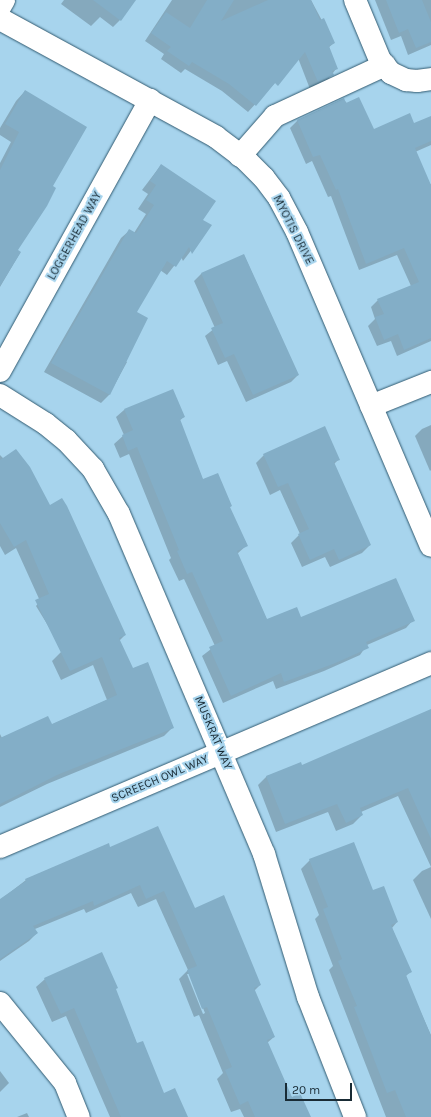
<!DOCTYPE html>
<style>
body{margin:0}
#map{position:relative;width:431px;height:1117px;overflow:hidden;background:#a7d4ed;font-family:Karla,sans-serif}
div>[style]{position:absolute}
.shadow>*{inset:0;background:#0003}
.building>*{inset:0;background:#83aec7}
.roads{filter:drop-shadow(0 0 1px #315a70) drop-shadow(0 0 1px #315a70)}
.minor>*{height:22px;margin:-11px;padding:0 11px;transform-origin:11px;border-radius:11px;background:#fff}
.tertiary>*{height:22px;margin:-11px;padding:0 11px;transform-origin:11px;border-radius:11px;background:#fff}
span{translate:-50% -50%;white-space:nowrap;text-align:center;line-height:1.15;-webkit-text-stroke:4px #a7d4ed;paint-order:stroke}
.street-label{font-size:12px;color:#192b35}
.scale{position:absolute;left:285px;top:1083px;width:67px;height:18px;box-sizing:border-box;border:2px solid #192b35;border-top:0;padding-left:5px;font-size:12px;line-height:14px;white-space:nowrap;color:#192b35;-webkit-text-stroke:3px #a7d4ed;paint-order:stroke}
</style>
<div id="map">
<div class="shadow">
<i style="clip-path:polygon(64px 0,129px 0,120px 20px,113px 27px,100px 17px,91px 26px,61px 4px)"></i>
<i style="clip-path:polygon(172px 0,311px 0,334px 43px,328px 48px,336px 69px,326px 82px,310px 89px,298px 58px,248px 112px,222px 91px,185px 69px,181px 73px,161px 59px,164px 54px,145px 41px)"></i>
<i style="clip-path:polygon(375px 0,431px 0,431px 45px,408px 55px,401px 36px,391px 40px)"></i>
<i style="clip-path:polygon(25px 91px,17px 251px,20px 253px,0 287px,0 163px,11px 142px,0 135px,0 128px,16px 101px)"></i>
<i style="clip-path:polygon(343px 99px,373px 130px,414px 124px,431px 117px,431px 145px,415px 152px,384px 204px,431px 184px,431px 341px,397px 356px,391px 341px,377px 346px,368px 326px,375px 319px,371px 307px,378px 300px,411px 286px,397px 255px,359px 270px,331px 196px,328px 197px,312px 161px,306px 164px,290px 128px,297px 121px)"></i>
<i style="clip-path:polygon(161px 165px,202px 220px,210px 226px,183px 261px,181px 257px,167px 275px,160px 270px,135px 312px,125px 361px,127px 362px,109px 395px,101px 403px,44px 372px,121px 238px,130px 230px,134px 233px,146px 214px,138px 209px,148px 194px,142px 190px)"></i>
<i style="clip-path:polygon(244px 255px,298px 375px,291px 382px,246px 402px,227px 361px,218px 365px,205px 336px,215px 328px,194px 281px,201px 274px)"></i>
<i style="clip-path:polygon(124px 410px,184px 417px,179px 421px,203px 480px,231px 506px,229px 508px,247px 545px,237px 554px,267px 620px,413px 620px,406px 628px,367px 645px,360px 655px,324px 671px,276px 689px,273px 681px,223px 703px,202px 656px,215px 646px,184px 579px,179px 581px,169px 560px,171px 558px,129px 454px,120px 458px,114px 444px,124px 435px,116px 417px)"></i>
<i style="clip-path:polygon(431px 425px,431px 470px,430px 471px,415px 436px,422px 429px)"></i>
<i style="clip-path:polygon(0 455px,50px 506px,125px 635px,119px 641px,132px 669px,173px 727px,164px 736px,47px 784px,0 807px,0 734px,2px 738px,51px 725px,107px 700px,93px 665px,61px 680px,52px 661px,63px 650px,36px 606px,40px 601px,16px 548px,5px 555px,0 546px)"></i>
<i style="clip-path:polygon(264px 455px,339px 459px,334px 464px,370px 545px,362px 553px,330px 567px,325px 557px,302px 567px,291px 543px,300px 534px,280px 490px,270px 495px,256px 463px)"></i>
<i style="clip-path:polygon(431px 711px,431px 867px,398px 796px,361px 812px,362px 815px,353px 824px,336px 831px,328px 812px,276px 832px,258px 785px,267px 776px,302px 767px)"></i>
<i style="clip-path:polygon(evenodd,110px 849px,194px 910px,260px 985px,254px 991px,274px 1037px,267px 1043px,291px 1098px,310px 1117px,244px 1117px,240px 1109px,231px 1112px,217px 1079px,223px 1073px,199px 1015px,194px 1017px,179px 979px,188px 970px,156px 899px,138px 907px,131px 893px,86px 913px,84px 909px,35px 929px,37px 933px,29px 941px,0 961px,0 900px,26px 880px,110px 849px,187px 974px,189px 974px,205px 1013px,203px 1014px,187px 974px)"></i>
<i style="clip-path:polygon(310px 860px,372px 892px,397px 922px,392px 928px,410px 972px,405px 977px,431px 1035px,431px 1117px,386px 1117px,329px 970px,333px 966px,315px 919px,319px 915px,301px 869px)"></i>
<i style="clip-path:polygon(431px 867px,431px 919px,413px 880px,422px 871px)"></i>
<i style="clip-path:polygon(45px 979px,115px 990px,137px 1044px,164px 1095px,187px 1117px,110px 1117px,66px 1016px,52px 1022px,36px 987px)"></i>
<i style="clip-path:polygon(0 1071px,9px 1083px,0 1092px)"></i>
<i style="clip-path:polygon(27px 1113px,29px 1117px,17px 1117px)"></i>
</div>
<div class="building">
<i style="clip-path:polygon(93px 0,136px 0,121px 21px)"></i>
<i style="clip-path:polygon(207px 0,234px 0,221px 21px,268px 0,311px 0,320px 20px,324px 18px,335px 43px,329px 46px,338px 69px,332px 71px,334px 75px,318px 82px,305px 52px,278px 86px,275px 83px,256px 106px,229px 84px,192px 62px,189px 66px,167px 51px,171px 47px,151px 33px,166px 12px,190px 28px)"></i>
<i style="clip-path:polygon(386px 0,422px 0,431px 22px,431px 42px,416px 48px,408px 29px,399px 33px)"></i>
<i style="clip-path:polygon(25px 90px,87px 127px,53px 186px,56px 188px,47px 206px,18px 250px,21px 252px,0 286px,0 170px,19px 132px,5px 124px)"></i>
<i style="clip-path:polygon(359px 97px,374px 129px,410px 113px,414px 123px,431px 116px,431px 141px,415px 148px,431px 185px,431px 338px,404px 350px,398px 334px,384px 340px,375px 317px,384px 314px,377px 299px,419px 282px,404px 248px,366px 264px,338px 189px,336px 190px,320px 155px,313px 157px,297px 120px,344px 98px,346px 103px)"></i>
<i style="clip-path:polygon(161px 164px,216px 201px,203px 220px,212px 225px,192px 254px,189px 247px,176px 267px,167px 261px,137px 312px,148px 318px,110px 395px,51px 363px,129px 229px,136px 233px,154px 205px,146px 200px,156px 185px,150px 181px)"></i>
<i style="clip-path:polygon(244px 254px,299px 375px,253px 395px,234px 354px,225px 358px,211px 328px,223px 323px,201px 273px)"></i>
<i style="clip-path:polygon(173px 389px,185px 417px,180px 419px,203px 479px,218px 473px,232px 506px,230px 507px,248px 546px,237px 551px,267px 619px,297px 607px,301px 617px,396px 578px,415px 621px,366px 642px,369px 648px,333px 664px,284px 682px,281px 673px,231px 696px,209px 647px,223px 641px,192px 572px,187px 574px,177px 551px,179px 550px,137px 447px,128px 451px,122px 435px,133px 430px,124px 409px)"></i>
<i style="clip-path:polygon(325px 426px,340px 460px,334px 462px,371px 545px,339px 560px,334px 549px,310px 560px,298px 534px,309px 529px,288px 483px,278px 487px,263px 454px)"></i>
<i style="clip-path:polygon(16px 449px,30px 467px,50px 505px,62px 498px,67px 506px,126px 635px,119px 638px,133px 668px,148px 662px,174px 728px,57px 775px,0 804px,0 738px,48px 716px,52px 724px,117px 695px,102px 657px,70px 671px,35px 600px,49px 594px,26px 540px,14px 547px,0 523px,0 460px)"></i>
<i style="clip-path:polygon(431px 709px,431px 839px,408px 788px,360px 808px,363px 815px,346px 823px,337px 804px,285px 824px,266px 776px,301px 762px,302px 765px)"></i>
<i style="clip-path:polygon(158px 826px,195px 908px,224px 895px,261px 985px,254px 988px,275px 1037px,267px 1040px,292px 1097px,300px 1093px,311px 1117px,255px 1117px,248px 1101px,240px 1105px,225px 1070px,232px 1067px,207px 1007px,202px 1009px,187px 970px,197px 966px,164px 891px,146px 899px,140px 885px,94px 906px,93px 901px,33px 926px,38px 933px,0 959px,0 899px,26px 881px,25px 879px,109px 843px,110px 847px)"></i>
<i style="clip-path:polygon(354px 842px,373px 890px,384px 886px,398px 922px,391px 925px,412px 972px,406px 975px,431px 1036px,431px 1117px,406px 1117px,395px 1090px,387px 1093px,354px 1007px,357px 1006px,338px 961px,342px 959px,323px 909px,328px 907px,309px 859px)"></i>
<i style="clip-path:polygon(102px 952px,118px 988px,116px 989px,137px 1043px,143px 1041px,164px 1093px,175px 1088px,188px 1117px,121px 1117px,74px 1008px,61px 1014px,44px 978px)"></i>
</div>
<div class="roads">
<div class="minor">
<i style="left:355px;top:0;width:65px;rotate:67.4deg"></i>
<i style="left:380px;top:60px;width:17px;rotate:50deg"></i>
<i style="left:391px;top:73px;width:17px;rotate:25deg"></i>
<i style="left:406px;top:80px;width:11px;rotate:5deg"></i>
<i style="left:417px;top:81px;width:14px;rotate:-8deg"></i>
<i style="left:0;top:19px;width:246px;rotate:28.6deg"></i>
<i style="left:216px;top:137px;width:38px;rotate:37deg"></i>
<i style="left:246px;top:160px;width:25px;rotate:45deg"></i>
<i style="left:264px;top:178px;width:25px;rotate:53deg"></i>
<i style="left:279px;top:198px;width:38px;rotate:62deg"></i>
<i style="left:297px;top:232px;width:341px;rotate:66.9deg"></i>
<i style="left:240px;top:156px;width:53px;rotate:-48.8deg"></i>
<i style="left:275px;top:116px;width:121px;rotate:-24.9deg"></i>
<i style="left:0;top:371px;width:310px;rotate:-61deg"></i>
<i style="left:0;top:395px;width:54px;rotate:32.2deg"></i>
<i style="left:46px;top:424px;width:26px;rotate:39deg"></i>
<i style="left:66px;top:440px;width:40px;rotate:47deg"></i>
<i style="left:93px;top:469px;width:52px;rotate:60deg"></i>
<i style="left:119px;top:514px;width:370px;rotate:66.9deg"></i>
<i style="left:264px;top:854px;width:150px;rotate:72.9deg"></i>
<i style="left:308px;top:997px;width:129px;rotate:68.6deg"></i>
<i style="left:371px;top:406px;width:65px;rotate:-21.8deg"></i>
<i style="left:0;top:847px;width:469px;rotate:-23.1deg"></i>
<i style="left:0;top:1003px;width:103px;rotate:50.9deg"></i>
<i style="left:65px;top:1083px;width:37px;rotate:68deg"></i>
</div>
<div class="tertiary">
<i style="left:0;top:7px;width:8px;rotate:-60deg"></i>
</div>
</div>
<div class="street-label">
<span style="left:293px;top:230px;rotate:63deg">MYOTIS DRIVE</span>
<span style="left:75px;top:236px;rotate:-61deg">LOGGERHEAD WAY</span>
<span style="left:213px;top:733px;rotate:67deg">MUSKRAT WAY</span>
<span style="left:160px;top:779px;rotate:-23deg">SCREECH OWL WAY</span>
</div>
<div class="scale">20 m</div>
</div>
